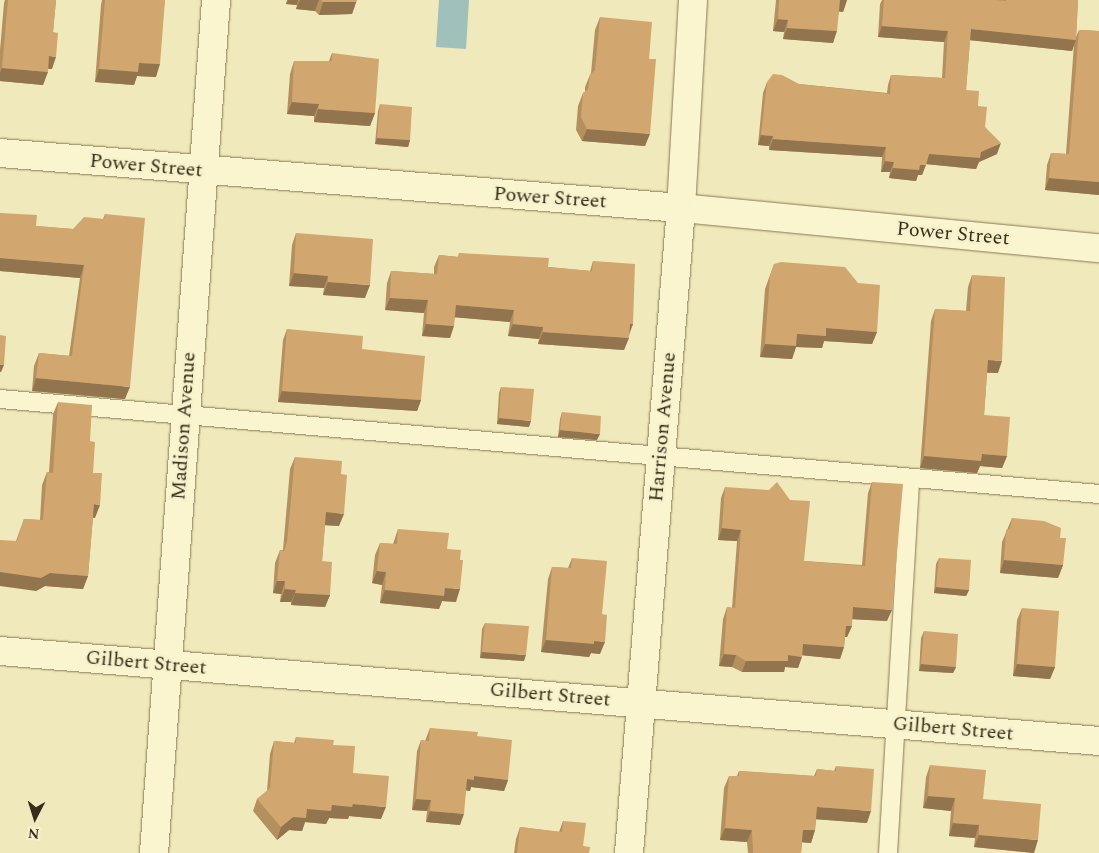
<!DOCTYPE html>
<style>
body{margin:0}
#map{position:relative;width:1099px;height:853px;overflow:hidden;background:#f0e9bb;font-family:Spectral,serif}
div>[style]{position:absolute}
.water>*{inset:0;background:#a0c0bc}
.roads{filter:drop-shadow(0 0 1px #887854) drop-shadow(0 0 1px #887854)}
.lane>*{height:18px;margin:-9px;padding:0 9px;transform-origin:9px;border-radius:9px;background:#fbf5cf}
.street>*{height:28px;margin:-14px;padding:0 14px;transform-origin:14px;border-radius:14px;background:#fbf5cf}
.wall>*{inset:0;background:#b4905f}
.shaded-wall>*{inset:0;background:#92754e}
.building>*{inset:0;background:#d1a76f}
span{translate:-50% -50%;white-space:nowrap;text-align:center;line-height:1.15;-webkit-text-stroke:4.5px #f7f1cb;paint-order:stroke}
.street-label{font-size:20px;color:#362c1a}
.north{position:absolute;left:10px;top:793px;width:50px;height:50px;-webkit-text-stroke:4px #f7f1cb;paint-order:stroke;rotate:185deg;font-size:14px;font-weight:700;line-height:20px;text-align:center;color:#362c1a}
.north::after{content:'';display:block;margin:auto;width:18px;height:22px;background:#362c1a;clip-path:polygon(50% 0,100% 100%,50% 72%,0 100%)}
</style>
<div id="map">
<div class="water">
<i style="clip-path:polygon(439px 0,469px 0,466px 49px,436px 47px)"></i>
</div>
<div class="roads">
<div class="lane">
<i style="left:0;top:399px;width:1103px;rotate:4.94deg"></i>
<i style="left:888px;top:853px;width:374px;rotate:-86.6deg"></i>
</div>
<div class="street">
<i style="left:0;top:153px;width:683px;rotate:4.62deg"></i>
<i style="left:681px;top:208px;width:420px;rotate:5.5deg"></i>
<i style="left:0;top:651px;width:1103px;rotate:4.68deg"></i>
<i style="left:154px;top:853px;width:855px;rotate:-85.84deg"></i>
<i style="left:629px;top:853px;width:647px;rotate:-85.39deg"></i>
<i style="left:681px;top:208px;width:208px;rotate:-86.7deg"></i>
</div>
</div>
<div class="wall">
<i style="clip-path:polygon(5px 0,56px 0,53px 32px,52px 69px,48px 69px,43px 85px,0 81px,0 50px,4px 3px)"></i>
<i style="clip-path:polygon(102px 0,165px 0,156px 77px,137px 76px,134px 85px,95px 82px,101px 5px)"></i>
<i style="clip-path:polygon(287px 0,357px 0,352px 14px,319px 15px,315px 11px,296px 9px,297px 5px,286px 4px)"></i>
<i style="clip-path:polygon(776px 0,847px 0,843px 12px,839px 11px,833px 43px,783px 39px,784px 32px,773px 31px)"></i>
<i style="clip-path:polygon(882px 0,1078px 0,1076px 37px,1079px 30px,1099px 31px,1099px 195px,1045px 190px,1047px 165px,1051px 153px,1066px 154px,1074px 44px,1072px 51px,970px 40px,966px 90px,978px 106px,985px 127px,997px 154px,979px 162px,976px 169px,926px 164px,922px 175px,918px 175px,916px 181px,889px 178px,890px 172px,881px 172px,882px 157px,769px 150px,769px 146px,758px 145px,763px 93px,767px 82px,799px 84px,887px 93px,888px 85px,891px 75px,942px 78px,944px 42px,878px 37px,880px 4px)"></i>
<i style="clip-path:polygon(600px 17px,649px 59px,645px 146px,582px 141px,576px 130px,578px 106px,583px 93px,585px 92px,585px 87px,590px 75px,591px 73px,595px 30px)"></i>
<i style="clip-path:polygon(332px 53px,375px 113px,370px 126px,314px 122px,314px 116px,287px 114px,290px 74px,294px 61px,329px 61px)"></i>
<i style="clip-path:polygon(380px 104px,410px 140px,408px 147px,375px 144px,378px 111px)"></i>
<i style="clip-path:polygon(0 213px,36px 226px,73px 229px,103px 219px,105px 214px,125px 399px,32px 391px,34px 366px,39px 353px,69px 356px,80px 278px,0 271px)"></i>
<i style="clip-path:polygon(296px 233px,365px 298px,323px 295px,324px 288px,289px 286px,292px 245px)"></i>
<i style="clip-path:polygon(459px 253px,548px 267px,590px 271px,593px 261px,633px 324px,624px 350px,538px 344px,539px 339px,508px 336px,510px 322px,455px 317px,450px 338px,422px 336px,424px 313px,385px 310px,387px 283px,391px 271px,434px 274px,434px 267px,439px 255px,458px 257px)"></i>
<i style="clip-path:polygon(774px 264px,877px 332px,872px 344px,824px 341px,822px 348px,796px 347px,792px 359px,760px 357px,765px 289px)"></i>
<i style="clip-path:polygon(972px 275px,998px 373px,987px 373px,984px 415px,1007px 456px,1002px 468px,980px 466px,977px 473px,920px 468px,931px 321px,935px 309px,966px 311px,968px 287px)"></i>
<i style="clip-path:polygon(287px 329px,362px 349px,421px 400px,417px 411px,278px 402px,283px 340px)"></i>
<i style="clip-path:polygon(501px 387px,529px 427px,497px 424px,499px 393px)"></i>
<i style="clip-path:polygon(58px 402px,90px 441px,93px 473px,95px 518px,93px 517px,88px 576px,83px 589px,45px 586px,36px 591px,16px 541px,24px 519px,40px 520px,42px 485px,47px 472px,49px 472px,53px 414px)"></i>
<i style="clip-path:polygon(562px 412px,597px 440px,558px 437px,560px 419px)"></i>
<i style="clip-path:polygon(295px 457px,341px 474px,339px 526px,325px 525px,322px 561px,330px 595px,325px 607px,291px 605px,291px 602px,280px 602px,281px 594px,273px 593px,275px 563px,280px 550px,283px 550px,290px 469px)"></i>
<i style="clip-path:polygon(872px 482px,887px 621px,852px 619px,852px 626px,847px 637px,845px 637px,844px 647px,840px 659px,802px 655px,798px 668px,785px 667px,784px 672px,742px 672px,732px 667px,719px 666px,723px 619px,727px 607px,732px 608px,737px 541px,718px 540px,721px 498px,725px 487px,804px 561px,862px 565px,868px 493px)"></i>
<i style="clip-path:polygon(1012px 518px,1060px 538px,1063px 565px,1058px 578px,1000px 573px,1002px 542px)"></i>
<i style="clip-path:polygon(398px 529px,447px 549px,456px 602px,442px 601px,439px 609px,380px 603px,382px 585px,372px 583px,375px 555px,380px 543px,393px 544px)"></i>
<i style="clip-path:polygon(572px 558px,602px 614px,600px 654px,591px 653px,589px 657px,541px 652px,548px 579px,552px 567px,568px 568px)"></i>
<i style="clip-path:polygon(939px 558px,969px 590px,966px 596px,934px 593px,936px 564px)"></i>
<i style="clip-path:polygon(1022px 608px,1055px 667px,1050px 679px,1013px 676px,1017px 620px)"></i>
<i style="clip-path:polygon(485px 623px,524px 661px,480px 658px,482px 629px)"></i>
<i style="clip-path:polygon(924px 631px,956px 667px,953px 673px,919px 671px,921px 638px)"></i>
<i style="clip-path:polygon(430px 728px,477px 736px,508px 780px,504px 791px,471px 787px,470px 791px,466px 790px,460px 825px,426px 822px,427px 811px,412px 810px,417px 751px,421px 740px,425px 741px)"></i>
<i style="clip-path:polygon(296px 737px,333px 745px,353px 773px,381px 819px,349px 816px,348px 819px,329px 818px,326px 824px,305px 822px,302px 831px,289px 830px,277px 840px,253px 811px,257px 799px,267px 791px,270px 754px,274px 741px,294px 743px)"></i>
<i style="clip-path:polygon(930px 765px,983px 799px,1034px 853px,974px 847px,975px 838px,949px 836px,951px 811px,923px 808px,926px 777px)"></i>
<i style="clip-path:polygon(836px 766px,867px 823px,816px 819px,815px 830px,811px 843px,802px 842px,801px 853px,748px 853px,747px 842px,720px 840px,724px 788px,729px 776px,737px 776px,739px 771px,814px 776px,817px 769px,834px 771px)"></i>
<i style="clip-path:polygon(563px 821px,589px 853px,514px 853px,516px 839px,520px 827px,559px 832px)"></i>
</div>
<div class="shaded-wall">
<i style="clip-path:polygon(288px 0,298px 0,297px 5px,286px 4px)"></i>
<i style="clip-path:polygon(300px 0,319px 0,315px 11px,296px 9px)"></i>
<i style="clip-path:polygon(839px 0,847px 0,843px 12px,835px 11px)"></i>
<i style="clip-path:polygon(323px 2px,356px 2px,352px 14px,319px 15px)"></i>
<i style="clip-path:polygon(778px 19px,788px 20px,784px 32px,773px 31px)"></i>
<i style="clip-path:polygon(882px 26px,948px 31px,944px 42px,878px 37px)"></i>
<i style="clip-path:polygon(787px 28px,837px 31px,833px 43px,783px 39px)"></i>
<i style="clip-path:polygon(971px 29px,1076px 40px,1072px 51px,968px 40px)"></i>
<i style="clip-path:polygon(49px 56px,56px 57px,52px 69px,45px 68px)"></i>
<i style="clip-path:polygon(139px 63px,160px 64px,156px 77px,137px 76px,134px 85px,95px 82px,99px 69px)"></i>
<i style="clip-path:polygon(2px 68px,48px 72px,43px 85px,0 81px,0 73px)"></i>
<i style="clip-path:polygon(292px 102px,319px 104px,314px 116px,287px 114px)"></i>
<i style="clip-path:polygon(318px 109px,375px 113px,370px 126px,314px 122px)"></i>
<i style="clip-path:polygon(587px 129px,650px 134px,645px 146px,582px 141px)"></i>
<i style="clip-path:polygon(761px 135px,773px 136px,769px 146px,758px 145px)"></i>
<i style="clip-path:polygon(377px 138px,410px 140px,408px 147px,375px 144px)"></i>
<i style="clip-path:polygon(773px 139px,886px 147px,882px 157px,769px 150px)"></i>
<i style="clip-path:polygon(1001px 143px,997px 154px,979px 162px,976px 169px,925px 164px,929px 154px,981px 152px)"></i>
<i style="clip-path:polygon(885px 161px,894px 162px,890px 172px,881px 172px)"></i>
<i style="clip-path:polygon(920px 165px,926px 165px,922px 175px,918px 175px,916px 181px,889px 178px,893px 168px)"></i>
<i style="clip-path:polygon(1049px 178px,1099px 182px,1099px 195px,1045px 190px)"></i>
<i style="clip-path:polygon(0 258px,84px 265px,80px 278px,0 271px)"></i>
<i style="clip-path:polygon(294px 273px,328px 276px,324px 288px,289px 286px)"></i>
<i style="clip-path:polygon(328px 282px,370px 285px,365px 298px,323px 295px)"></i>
<i style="clip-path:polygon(390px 298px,428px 300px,424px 313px,385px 310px)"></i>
<i style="clip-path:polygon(456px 305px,514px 310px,510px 322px,451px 317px)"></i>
<i style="clip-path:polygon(426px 324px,454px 326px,450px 338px,422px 336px)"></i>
<i style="clip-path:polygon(513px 324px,543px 327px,539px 339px,508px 336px)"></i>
<i style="clip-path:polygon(630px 324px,633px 324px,628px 336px)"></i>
<i style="clip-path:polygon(826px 328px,877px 332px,872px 344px,824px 341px,822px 348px,796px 347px,792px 359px,760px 357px,765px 344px,797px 334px)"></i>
<i style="clip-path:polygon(543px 332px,629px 338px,624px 350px,538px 344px)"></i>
<i style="clip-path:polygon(988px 360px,1002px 361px,998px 373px,984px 372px)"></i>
<i style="clip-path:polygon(0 365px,4px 365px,1px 372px,0 372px)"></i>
<i style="clip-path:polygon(36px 378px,130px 387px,125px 399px,32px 391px)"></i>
<i style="clip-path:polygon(282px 391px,421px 400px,417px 411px,278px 402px)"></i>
<i style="clip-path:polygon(499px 418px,531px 421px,529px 427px,497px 424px)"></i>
<i style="clip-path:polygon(560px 430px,600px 434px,597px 440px,558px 437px)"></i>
<i style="clip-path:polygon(982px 454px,1007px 456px,1002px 468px,980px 466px,977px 473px,920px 468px,924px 456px)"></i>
<i style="clip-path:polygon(94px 504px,100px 505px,95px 518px,89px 517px)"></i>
<i style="clip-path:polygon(326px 512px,344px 514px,339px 526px,322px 525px)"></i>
<i style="clip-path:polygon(722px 528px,741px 530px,737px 541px,718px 540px)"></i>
<i style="clip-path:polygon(1004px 560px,1063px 565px,1058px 578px,1000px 573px)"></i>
<i style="clip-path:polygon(377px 571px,386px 572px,382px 585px,372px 583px)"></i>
<i style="clip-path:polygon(0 572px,50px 573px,88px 576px,83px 589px,45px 586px,36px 591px,0 586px)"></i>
<i style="clip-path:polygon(277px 581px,285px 581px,281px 594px,273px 593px)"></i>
<i style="clip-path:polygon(936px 587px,969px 590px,966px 596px,934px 593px)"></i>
<i style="clip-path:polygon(445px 588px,460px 589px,456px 602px,442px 601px,439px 609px,380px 603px,385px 590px)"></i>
<i style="clip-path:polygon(285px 589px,296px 590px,291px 602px,280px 602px)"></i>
<i style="clip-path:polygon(295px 593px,330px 595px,325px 607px,291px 605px)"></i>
<i style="clip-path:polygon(853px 607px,892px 610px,887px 621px,849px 619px)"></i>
<i style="clip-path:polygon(846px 626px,852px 626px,847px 637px,842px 637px)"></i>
<i style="clip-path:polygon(546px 640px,594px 641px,605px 642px,600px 654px,591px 653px,589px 657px,541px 652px)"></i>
<i style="clip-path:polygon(803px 644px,844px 647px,840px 659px,799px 655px)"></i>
<i style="clip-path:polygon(482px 652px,526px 655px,524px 661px,480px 658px)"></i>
<i style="clip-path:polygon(724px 654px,736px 655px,732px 667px,719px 666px)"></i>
<i style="clip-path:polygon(788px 655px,802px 657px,798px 668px,785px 667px,784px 672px,742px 672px,746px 661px)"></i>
<i style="clip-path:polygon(921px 664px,956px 667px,953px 673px,919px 671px)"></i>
<i style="clip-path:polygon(1017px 664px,1055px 667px,1050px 679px,1013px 676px)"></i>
<i style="clip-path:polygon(474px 776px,508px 780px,504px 791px,471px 787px,470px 791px,463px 790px,467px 779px)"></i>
<i style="clip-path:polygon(928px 796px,955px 798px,951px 811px,923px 808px)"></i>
<i style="clip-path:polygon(416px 799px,431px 800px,427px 811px,412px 810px)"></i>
<i style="clip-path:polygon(353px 804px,386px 807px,381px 819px,349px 816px,348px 819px,329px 818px,326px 824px,305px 822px,302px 831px,289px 830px,277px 840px,281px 827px,293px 817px,307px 809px,332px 805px)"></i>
<i style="clip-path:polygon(817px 807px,871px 811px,867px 823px,812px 819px)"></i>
<i style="clip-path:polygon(430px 811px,464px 814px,460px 825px,426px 822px)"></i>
<i style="clip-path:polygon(953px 823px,979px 825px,975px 838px,949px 836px)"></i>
<i style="clip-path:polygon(725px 828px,752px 830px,747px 842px,720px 840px)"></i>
<i style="clip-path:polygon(803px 830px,815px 830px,811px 843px,798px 842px)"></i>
<i style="clip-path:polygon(979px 835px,1038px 840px,1034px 853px,974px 847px)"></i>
</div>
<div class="building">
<i style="clip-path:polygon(8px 0,56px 0,53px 32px,58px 33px,56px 57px,49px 56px,48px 72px,2px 68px)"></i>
<i style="clip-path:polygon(105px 0,165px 0,160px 64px,139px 63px,138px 72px,99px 69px)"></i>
<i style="clip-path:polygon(321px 0,357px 0,356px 2px,323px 2px)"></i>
<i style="clip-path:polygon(779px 0,840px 0,837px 31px,787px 28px,788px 20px,778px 19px)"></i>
<i style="clip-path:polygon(884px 0,996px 0,1006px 1px,1006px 0,1078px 0,1076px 40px,971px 29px,966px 90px,979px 91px,978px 106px,987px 107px,985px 127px,1001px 143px,981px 152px,980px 158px,929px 154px,926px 165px,920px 165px,919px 170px,893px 168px,894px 162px,885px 161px,886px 147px,773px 139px,773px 136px,761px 135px,767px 82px,773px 74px,782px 75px,799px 84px,890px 94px,891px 75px,945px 78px,948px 31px,882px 26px)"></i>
<i style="clip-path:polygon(600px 17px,652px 22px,649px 59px,656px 59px,650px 134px,587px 129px,581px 117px,583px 93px,588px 89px,590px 75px,595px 70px)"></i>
<i style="clip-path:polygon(1079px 30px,1099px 31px,1099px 182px,1049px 178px,1051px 153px,1069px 154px)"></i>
<i style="clip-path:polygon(332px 53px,379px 59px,375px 113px,318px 109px,319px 104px,292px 102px,294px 61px,332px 61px)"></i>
<i style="clip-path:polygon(380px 104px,412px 107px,410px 140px,377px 138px)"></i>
<i style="clip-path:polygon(0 213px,37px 215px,36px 226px,73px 229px,84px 217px,104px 219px,105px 214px,145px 218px,130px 387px,36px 378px,39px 353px,72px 356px,84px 265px,0 258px)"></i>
<i style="clip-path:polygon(296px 233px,373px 239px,370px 285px,328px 282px,328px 276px,294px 273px)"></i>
<i style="clip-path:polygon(459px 253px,549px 258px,548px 267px,592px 271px,593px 261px,635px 264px,633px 324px,630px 324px,629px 338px,543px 332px,543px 327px,513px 324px,514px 310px,456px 305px,454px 326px,426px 324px,428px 300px,390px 298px,391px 271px,437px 274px,439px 255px,459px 257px)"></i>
<i style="clip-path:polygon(781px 262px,845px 267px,858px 283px,880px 285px,877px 332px,826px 328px,826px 336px,797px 334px,796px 346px,765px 344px,770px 276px,774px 264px)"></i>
<i style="clip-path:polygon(972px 275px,1005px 277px,1002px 361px,988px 360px,984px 415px,1010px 417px,1007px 456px,982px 454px,981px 461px,924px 456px,935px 309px,970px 311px)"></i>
<i style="clip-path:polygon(287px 329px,363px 336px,362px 349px,425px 356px,421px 400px,282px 391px)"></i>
<i style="clip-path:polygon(0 335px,6px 336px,4px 365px,0 365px)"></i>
<i style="clip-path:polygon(501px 387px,534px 389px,531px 421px,499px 418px)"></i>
<i style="clip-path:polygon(58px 402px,92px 405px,90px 441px,95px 442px,93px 473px,102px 473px,100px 505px,94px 504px,88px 576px,50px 573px,41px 578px,0 572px,0 540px,17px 541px,24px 519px,43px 520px,47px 472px,53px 473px)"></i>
<i style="clip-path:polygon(562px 412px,601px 416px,600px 434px,560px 430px)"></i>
<i style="clip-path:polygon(295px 457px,342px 461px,341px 474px,347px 475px,344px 514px,326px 512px,322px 561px,332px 562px,330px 595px,295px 593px,296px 590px,285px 589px,285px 581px,277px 581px,280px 550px,284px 551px,287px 542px)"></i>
<i style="clip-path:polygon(777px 482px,790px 500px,810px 501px,804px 561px,865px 566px,872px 482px,903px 484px,892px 610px,853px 607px,852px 626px,846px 626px,844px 647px,803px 644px,802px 657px,788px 655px,788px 661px,746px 661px,736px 655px,724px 654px,727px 607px,735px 608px,741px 530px,722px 528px,725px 487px,769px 490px)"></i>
<i style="clip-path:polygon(1012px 518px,1044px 521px,1061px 528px,1060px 538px,1066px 538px,1063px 565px,1004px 560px,1006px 530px,1010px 529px)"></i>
<i style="clip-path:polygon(398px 529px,449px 533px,447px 549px,461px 550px,460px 560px,463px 560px,460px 589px,445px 588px,444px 596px,385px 590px,386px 572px,377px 571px,380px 543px,397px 544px)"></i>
<i style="clip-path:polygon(572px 558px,607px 561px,602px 614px,607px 615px,605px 642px,594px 641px,594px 644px,546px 640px,552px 567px,571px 568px)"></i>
<i style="clip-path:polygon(939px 558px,971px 560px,969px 590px,936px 587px)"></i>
<i style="clip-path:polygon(1022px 608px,1059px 611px,1055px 667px,1017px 664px)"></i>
<i style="clip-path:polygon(485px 623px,529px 626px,526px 655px,482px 652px)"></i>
<i style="clip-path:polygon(924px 631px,958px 634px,956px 667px,921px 664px)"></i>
<i style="clip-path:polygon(430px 728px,478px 732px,477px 736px,512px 740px,508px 780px,474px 776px,474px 780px,467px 779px,464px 814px,430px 811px,431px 800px,416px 799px,421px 740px,429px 741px)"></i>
<i style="clip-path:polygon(296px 737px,334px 740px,333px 745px,355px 746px,353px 773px,389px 776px,386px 807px,353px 804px,352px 807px,332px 805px,331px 811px,307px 809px,306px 818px,293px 817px,281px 827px,257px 799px,270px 788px,274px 741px,296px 743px)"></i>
<i style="clip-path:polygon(930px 765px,986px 770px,983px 799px,1041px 804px,1038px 840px,979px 835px,979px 825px,953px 823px,955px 798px,928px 796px)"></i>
<i style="clip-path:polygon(836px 766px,874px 769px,871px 811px,817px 807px,815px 830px,803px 830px,801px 853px,753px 853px,752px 830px,725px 828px,729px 776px,739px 776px,739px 771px,816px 776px,817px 769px,836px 771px)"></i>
<i style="clip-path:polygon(563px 821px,586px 823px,583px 846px,590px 847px,589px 853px,517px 853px,520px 827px,562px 832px)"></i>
</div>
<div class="street-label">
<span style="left:146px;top:166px;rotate:5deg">Power Street</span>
<span style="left:550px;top:198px;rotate:4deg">Power Street</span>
<span style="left:953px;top:234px;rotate:5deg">Power Street</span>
<span style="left:184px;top:426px;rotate:-86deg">Madison Avenue</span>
<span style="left:663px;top:427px;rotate:-85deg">Harrison Avenue</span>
<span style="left:146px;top:663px;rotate:5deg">Gilbert Street</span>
<span style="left:550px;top:695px;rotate:5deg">Gilbert Street</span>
<span style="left:953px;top:729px;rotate:5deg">Gilbert Street</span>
</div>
<div class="north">N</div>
</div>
